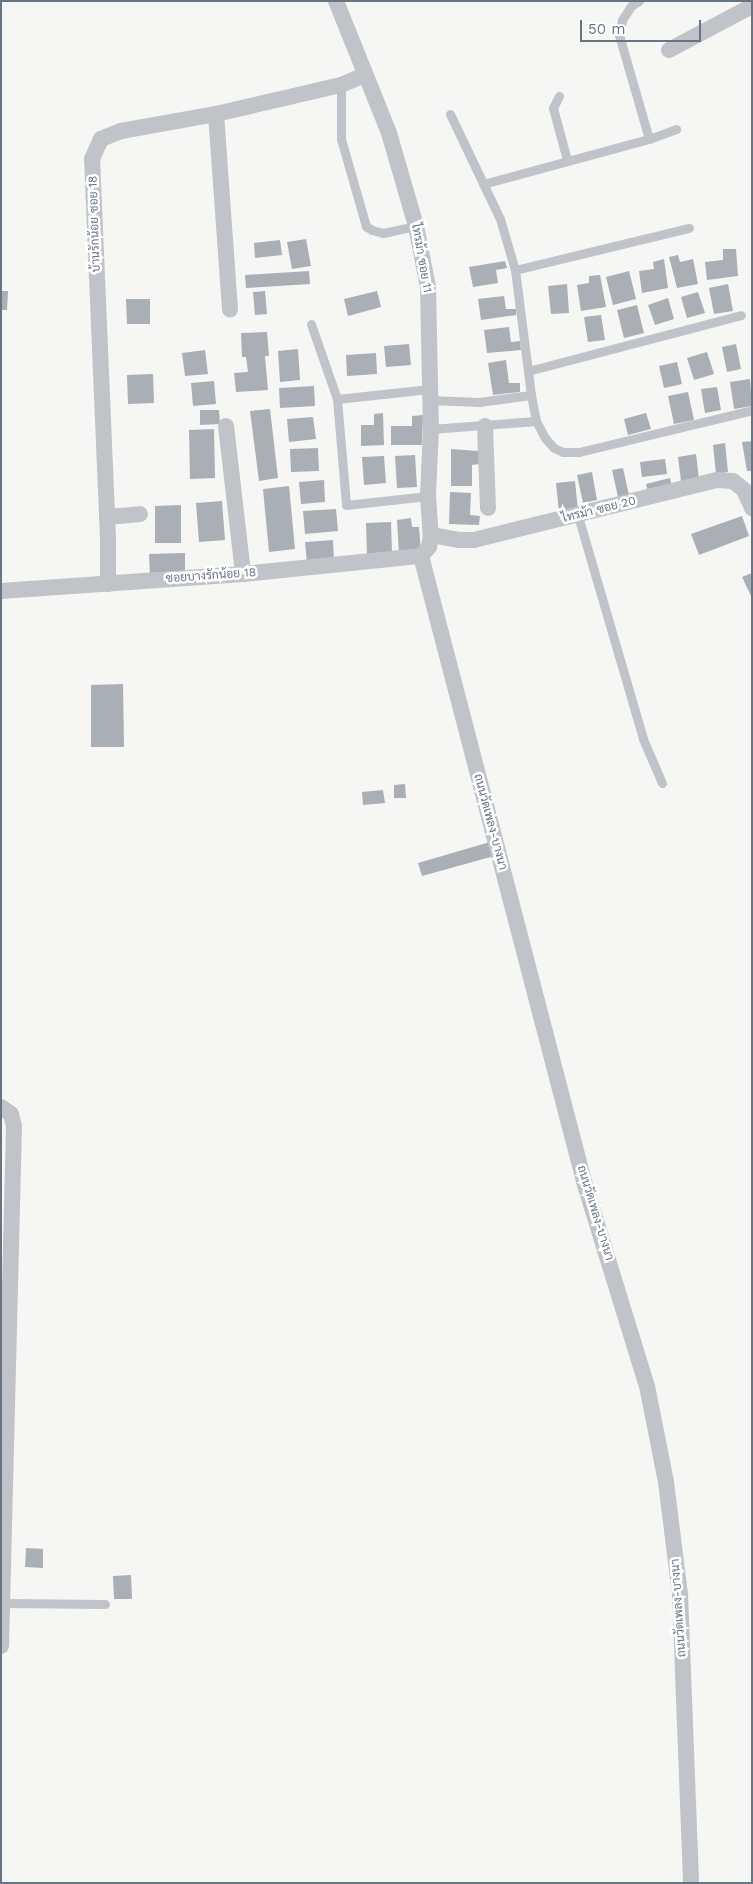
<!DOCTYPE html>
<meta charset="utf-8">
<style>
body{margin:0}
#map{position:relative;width:753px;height:1884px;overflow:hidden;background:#f6f7f4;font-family:"Work Sans",Sarabun,sans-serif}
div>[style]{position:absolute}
.building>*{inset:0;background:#a9afb5}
.service>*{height:9px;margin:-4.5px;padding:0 4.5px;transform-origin:4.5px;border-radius:4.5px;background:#c0c3c7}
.minor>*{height:16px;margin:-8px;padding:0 8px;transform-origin:8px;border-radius:8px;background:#c0c3c7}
span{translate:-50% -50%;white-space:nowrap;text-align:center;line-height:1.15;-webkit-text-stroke:5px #fff;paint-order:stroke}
.street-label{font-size:12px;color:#677583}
.frame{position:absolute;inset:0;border:2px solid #677583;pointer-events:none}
.scale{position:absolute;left:580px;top:20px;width:121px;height:22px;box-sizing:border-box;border:2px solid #677583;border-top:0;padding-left:6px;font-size:15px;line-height:18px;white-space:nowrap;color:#677583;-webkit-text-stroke:4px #fff;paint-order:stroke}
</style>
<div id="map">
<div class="building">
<i style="clip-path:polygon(306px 239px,311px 266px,292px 269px,287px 242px)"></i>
<i style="clip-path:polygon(280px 240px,282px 255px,255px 258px,254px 243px)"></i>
<i style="clip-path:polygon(723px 249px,736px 249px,738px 276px,707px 280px,705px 262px,723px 260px)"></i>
<i style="clip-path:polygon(678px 255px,680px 262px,693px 259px,698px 284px,677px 288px,669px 257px)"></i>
<i style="clip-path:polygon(664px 259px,668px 288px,642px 293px,639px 271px,654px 269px,653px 262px)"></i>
<i style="clip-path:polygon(505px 261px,507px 268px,496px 270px,498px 283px,473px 287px,469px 267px)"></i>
<i style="clip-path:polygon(309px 271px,310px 284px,246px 288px,245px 275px)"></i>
<i style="clip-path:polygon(629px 271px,636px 299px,613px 305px,606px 277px)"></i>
<i style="clip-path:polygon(600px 275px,606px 307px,581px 311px,577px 285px,589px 283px,589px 276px)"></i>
<i style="clip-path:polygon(567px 284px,569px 313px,551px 314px,548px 286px)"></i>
<i style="clip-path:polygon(728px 284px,733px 311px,714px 314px,709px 288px)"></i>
<i style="clip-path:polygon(1px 291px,8px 291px,7px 310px,1px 310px)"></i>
<i style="clip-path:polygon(265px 291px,267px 314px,255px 315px,253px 292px)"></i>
<i style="clip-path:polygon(377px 291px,381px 307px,348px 316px,344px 299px)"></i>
<i style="clip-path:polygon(698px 292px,705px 313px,687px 318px,681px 297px)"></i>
<i style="clip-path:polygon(504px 296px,506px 309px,516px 309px,516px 315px,481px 320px,478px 299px)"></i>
<i style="clip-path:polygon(668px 298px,674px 319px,655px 325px,648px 305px)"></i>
<i style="clip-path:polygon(126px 299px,150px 299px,150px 324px,127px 324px)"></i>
<i style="clip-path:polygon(637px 305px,644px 333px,624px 338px,617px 310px)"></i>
<i style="clip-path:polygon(601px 315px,605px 340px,588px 342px,584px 317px)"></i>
<i style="clip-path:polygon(509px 327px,511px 342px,520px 341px,521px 350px,487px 353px,484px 330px)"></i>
<i style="clip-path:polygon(267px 332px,269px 356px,265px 356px,268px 390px,236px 392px,234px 373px,248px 372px,246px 357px,242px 357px,241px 333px)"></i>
<i style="clip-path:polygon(409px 344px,411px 365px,386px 367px,384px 346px)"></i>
<i style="clip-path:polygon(736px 344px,741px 369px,727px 372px,722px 347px)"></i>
<i style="clip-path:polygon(298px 349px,300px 380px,280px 382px,278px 351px)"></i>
<i style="clip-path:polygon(205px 350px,208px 374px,185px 376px,182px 353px)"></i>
<i style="clip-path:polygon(707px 352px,714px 374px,694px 380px,687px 358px)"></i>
<i style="clip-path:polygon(376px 353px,377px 374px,347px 376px,346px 355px)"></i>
<i style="clip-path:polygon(506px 360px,509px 383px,520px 383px,520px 392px,493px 395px,488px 363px)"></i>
<i style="clip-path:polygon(677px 362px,682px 384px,664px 388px,659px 366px)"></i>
<i style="clip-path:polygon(153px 374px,154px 403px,128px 404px,127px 375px)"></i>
<i style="clip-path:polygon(750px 379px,752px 406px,734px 409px,730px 382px)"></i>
<i style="clip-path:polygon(214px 381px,216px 404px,193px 406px,191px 383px)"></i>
<i style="clip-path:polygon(314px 386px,315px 406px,280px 408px,279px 388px)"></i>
<i style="clip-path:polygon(717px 387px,721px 410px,705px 413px,701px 389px)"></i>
<i style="clip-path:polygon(688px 392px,694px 420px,674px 424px,668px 396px)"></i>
<i style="clip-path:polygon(270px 409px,278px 478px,259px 481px,250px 411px)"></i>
<i style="clip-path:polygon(200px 410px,219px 410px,220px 424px,200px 425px)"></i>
<i style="clip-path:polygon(383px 413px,384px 445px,361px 446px,361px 425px,374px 425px,374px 414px)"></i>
<i style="clip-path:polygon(646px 413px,651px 429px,628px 435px,624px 419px)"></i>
<i style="clip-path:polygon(423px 415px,422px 445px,391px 445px,391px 426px,412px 426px,412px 416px)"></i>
<i style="clip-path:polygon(313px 417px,316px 439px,289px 442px,287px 419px)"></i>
<i style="clip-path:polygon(214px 429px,215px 478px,190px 479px,189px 430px)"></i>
<i style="clip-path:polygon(752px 441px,752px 471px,747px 471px,742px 442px)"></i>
<i style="clip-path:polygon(725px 443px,728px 472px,716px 474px,713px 445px)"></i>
<i style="clip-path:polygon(318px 448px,319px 471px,291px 472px,290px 449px)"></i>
<i style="clip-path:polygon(451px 449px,478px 451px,480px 464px,472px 465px,472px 486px,451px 486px)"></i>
<i style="clip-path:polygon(696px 454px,699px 479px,681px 481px,678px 457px)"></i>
<i style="clip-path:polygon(415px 455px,417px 487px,397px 488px,395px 456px)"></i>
<i style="clip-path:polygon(384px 456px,386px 483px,364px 485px,362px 457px)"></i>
<i style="clip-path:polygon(665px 459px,667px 474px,642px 477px,640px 462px)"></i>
<i style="clip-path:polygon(623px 468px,629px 495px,618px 497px,612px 470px)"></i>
<i style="clip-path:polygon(592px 472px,597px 500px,583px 503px,577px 475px)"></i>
<i style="clip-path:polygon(670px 478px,672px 488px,648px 493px,646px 484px)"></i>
<i style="clip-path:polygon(324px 480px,325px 502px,301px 504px,299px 482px)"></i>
<i style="clip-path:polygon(575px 481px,578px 510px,559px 512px,556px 483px)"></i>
<i style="clip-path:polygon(289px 486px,295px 549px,269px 552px,263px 489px)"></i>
<i style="clip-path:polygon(450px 492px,471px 493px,470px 515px,480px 516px,479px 525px,449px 524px)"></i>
<i style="clip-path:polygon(222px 501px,225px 540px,199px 542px,196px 503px)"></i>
<i style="clip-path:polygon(181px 505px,181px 543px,155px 543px,155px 506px)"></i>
<i style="clip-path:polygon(336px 509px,338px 531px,305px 534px,303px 511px)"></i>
<i style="clip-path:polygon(742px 516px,749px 536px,699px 555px,691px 534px)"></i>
<i style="clip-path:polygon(411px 518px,412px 527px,419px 527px,421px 552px,399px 554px,397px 520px)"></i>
<i style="clip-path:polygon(391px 522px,392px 554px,367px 554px,366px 523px)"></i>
<i style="clip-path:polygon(333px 540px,334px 561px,307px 563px,305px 542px)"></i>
<i style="clip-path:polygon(185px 553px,185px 576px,150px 577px,149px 554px)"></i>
<i style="clip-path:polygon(752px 573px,752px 598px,742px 577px)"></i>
<i style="clip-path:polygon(123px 684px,124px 747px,91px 747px,91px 685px)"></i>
<i style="clip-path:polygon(405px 784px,406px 798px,394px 798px,394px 785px)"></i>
<i style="clip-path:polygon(383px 790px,385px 803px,363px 805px,362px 792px)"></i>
<i style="clip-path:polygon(490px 842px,494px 856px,422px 876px,418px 863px)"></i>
<i style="clip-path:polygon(26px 1548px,43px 1549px,43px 1568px,25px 1567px)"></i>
<i style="clip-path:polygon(131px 1575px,132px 1599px,114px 1599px,113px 1576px)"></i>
</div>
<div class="service">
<i style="left:639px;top:1px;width:9px;rotate:148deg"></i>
<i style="left:631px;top:6px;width:17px;rotate:123deg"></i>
<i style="left:622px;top:20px;width:15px;rotate:101deg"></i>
<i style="left:619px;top:35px;width:108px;rotate:73.9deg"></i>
<i style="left:341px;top:85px;width:54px;rotate:90deg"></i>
<i style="left:341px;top:139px;width:91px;rotate:74deg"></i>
<i style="left:366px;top:226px;width:7px;rotate:34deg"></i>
<i style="left:372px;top:230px;width:11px;rotate:15deg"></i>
<i style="left:383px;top:233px;width:34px;rotate:-12deg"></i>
<i style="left:559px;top:96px;width:13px;rotate:117deg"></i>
<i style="left:553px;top:108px;width:54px;rotate:74.9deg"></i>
<i style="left:450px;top:114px;width:116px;rotate:64.5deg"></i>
<i style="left:500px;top:219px;width:53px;rotate:73.6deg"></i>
<i style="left:515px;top:270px;width:126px;rotate:82.7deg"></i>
<i style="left:531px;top:395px;width:26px;rotate:79deg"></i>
<i style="left:536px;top:421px;width:19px;rotate:62deg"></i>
<i style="left:545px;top:438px;width:13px;rotate:48deg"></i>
<i style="left:554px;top:448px;width:10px;rotate:24deg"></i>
<i style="left:563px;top:452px;width:16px"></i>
<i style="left:579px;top:452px;width:178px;rotate:-13.6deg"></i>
<i style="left:483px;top:184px;width:172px;rotate:-15.2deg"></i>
<i style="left:649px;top:139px;width:29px;rotate:-20deg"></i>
<i style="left:515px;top:270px;width:179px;rotate:-13.6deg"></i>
<i style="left:311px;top:324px;width:79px;rotate:70.9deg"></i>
<i style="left:337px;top:399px;width:106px;rotate:85.1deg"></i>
<i style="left:346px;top:505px;width:82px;rotate:-6.3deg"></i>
<i style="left:528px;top:371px;width:220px;rotate:-14.7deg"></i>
<i style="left:337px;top:399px;width:93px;rotate:-6.2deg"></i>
<i style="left:430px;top:400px;width:49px;rotate:2.3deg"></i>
<i style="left:479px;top:402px;width:52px;rotate:-7.7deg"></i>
<i style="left:431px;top:429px;width:105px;rotate:-4.4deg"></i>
<i style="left:578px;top:516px;width:232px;rotate:73.7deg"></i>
<i style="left:643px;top:739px;width:48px;rotate:66.6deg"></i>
<i style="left:3px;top:1603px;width:102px;rotate:0.6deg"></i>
</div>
<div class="minor">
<i style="left:336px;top:1px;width:142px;rotate:68.1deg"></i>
<i style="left:389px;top:133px;width:97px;rotate:73.8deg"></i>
<i style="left:416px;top:226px;width:62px;rotate:78.9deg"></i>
<i style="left:428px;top:287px;width:142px;rotate:88.8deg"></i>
<i style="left:431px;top:429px;width:67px;rotate:92.6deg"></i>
<i style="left:428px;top:496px;width:39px;rotate:86deg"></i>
<i style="left:431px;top:535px;width:12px;rotate:99deg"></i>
<i style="left:429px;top:547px;width:12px;rotate:132deg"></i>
<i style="left:669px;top:50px;width:94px;rotate:-27.9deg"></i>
<i style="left:216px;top:114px;width:196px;rotate:85.9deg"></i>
<i style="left:226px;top:426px;width:149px;rotate:83.4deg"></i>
<i style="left:485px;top:426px;width:82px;rotate:87.9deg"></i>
<i style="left:107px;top:517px;width:33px;rotate:-5deg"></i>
<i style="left:431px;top:535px;width:28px;rotate:10deg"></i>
<i style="left:459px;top:540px;width:15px"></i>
<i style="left:474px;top:540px;width:250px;rotate:-13.9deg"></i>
<i style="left:717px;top:480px;width:16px;rotate:4deg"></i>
<i style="left:733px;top:481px;width:14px;rotate:39deg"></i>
<i style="left:744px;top:490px;width:20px;rotate:66deg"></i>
<i style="left:421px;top:556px;width:650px;rotate:75.39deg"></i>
<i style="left:585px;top:1185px;width:210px;rotate:72.9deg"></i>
<i style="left:647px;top:1386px;width:98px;rotate:78.8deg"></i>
<i style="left:666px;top:1482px;width:113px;rotate:82.9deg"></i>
<i style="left:680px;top:1594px;width:289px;rotate:87.8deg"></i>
<i style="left:108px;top:584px;width:45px;rotate:-90deg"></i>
<i style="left:108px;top:539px;width:380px;rotate:-92.4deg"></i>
<i style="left:92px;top:159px;width:22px;rotate:-66deg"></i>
<i style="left:101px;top:139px;width:22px;rotate:-22deg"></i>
<i style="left:121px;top:131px;width:97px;rotate:-10.1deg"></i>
<i style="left:216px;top:114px;width:128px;rotate:-13.1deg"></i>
<i style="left:341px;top:85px;width:26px;rotate:-23deg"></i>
<i style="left:1px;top:591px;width:243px;rotate:-4deg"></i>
<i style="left:243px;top:574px;width:179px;rotate:-5.8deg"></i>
<i style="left:1px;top:1107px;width:12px;rotate:35deg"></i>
<i style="left:11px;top:1114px;width:12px;rotate:76deg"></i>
<i style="left:14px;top:1126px;width:520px;rotate:91.43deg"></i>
</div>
<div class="street-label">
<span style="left:95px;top:224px;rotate:-92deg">บ้านรักน้อย ซอย 18</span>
<span style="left:421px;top:258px;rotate:80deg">ไทรม้า ซอย 11</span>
<span style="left:599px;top:510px;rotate:-14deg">ไทรม้า ซอย 20</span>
<span style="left:211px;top:576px;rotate:-4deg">ซอยบางรักน้อย 18</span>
<span style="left:490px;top:822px;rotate:75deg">ถนนวัดเพลง-บางนา</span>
<span style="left:595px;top:1213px;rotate:73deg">ถนนวัดเพลง-บางนา</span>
<span style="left:679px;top:1608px;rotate:-94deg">ถนนวัดเพลง-บางนา</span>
</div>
<div class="frame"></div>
<div class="scale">50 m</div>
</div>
